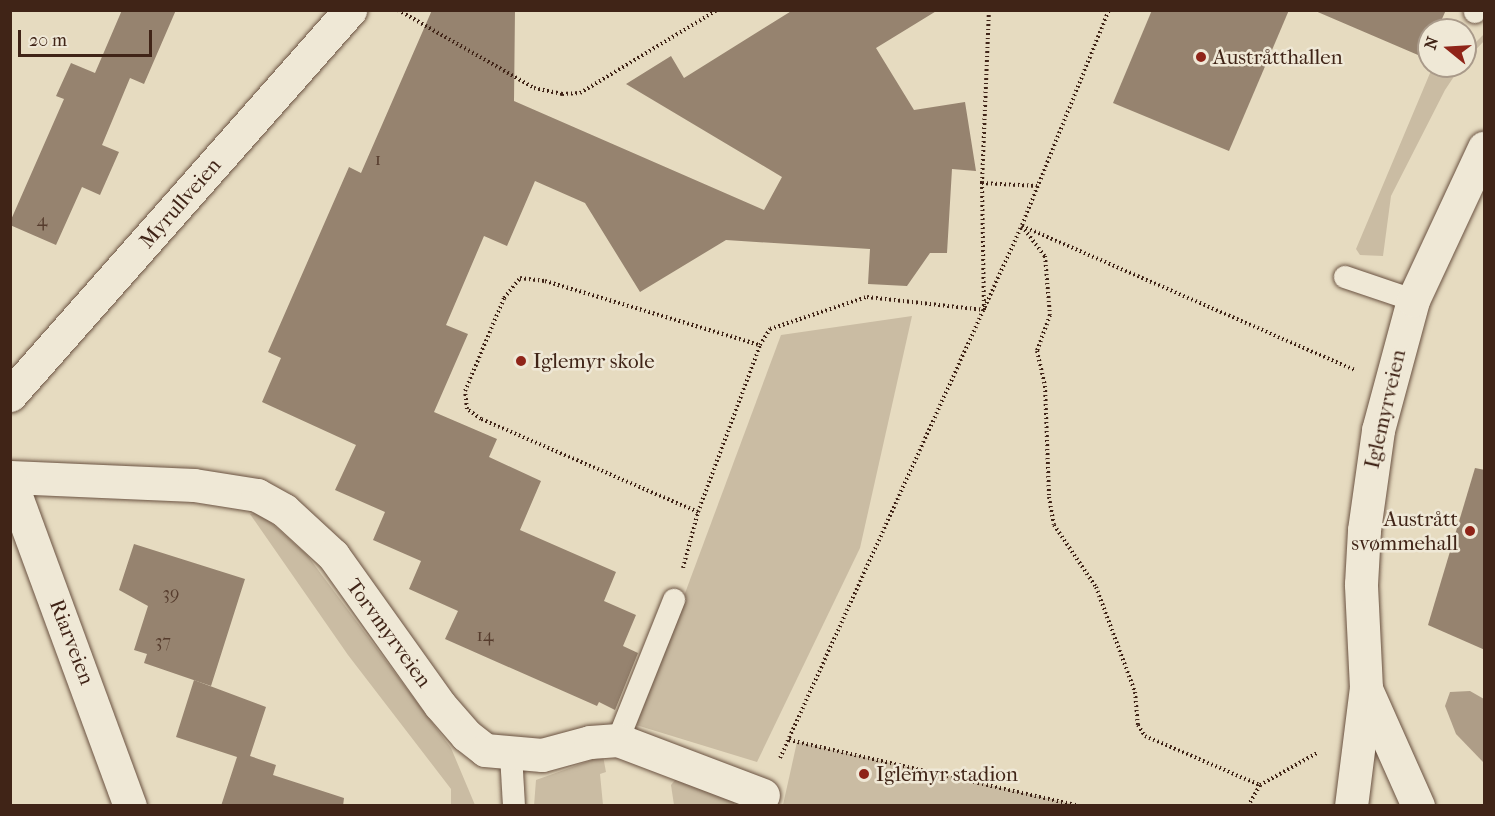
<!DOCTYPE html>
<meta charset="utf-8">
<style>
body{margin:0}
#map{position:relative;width:1495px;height:816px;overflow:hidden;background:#e6dbc0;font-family:"IM FELL French Canon",serif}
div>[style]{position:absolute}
.green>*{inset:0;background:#cabca3}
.water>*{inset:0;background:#ae9d87}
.building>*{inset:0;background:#96836f}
.path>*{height:4px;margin-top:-2px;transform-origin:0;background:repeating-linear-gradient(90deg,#402417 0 1.5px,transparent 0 4.5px)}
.roads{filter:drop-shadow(0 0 2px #6a5241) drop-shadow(0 0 2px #6a5241)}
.lane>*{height:22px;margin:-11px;padding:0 11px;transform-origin:11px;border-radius:11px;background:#efe8d6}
.street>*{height:33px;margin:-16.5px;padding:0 16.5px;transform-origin:16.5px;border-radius:16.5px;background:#efe8d6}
.dots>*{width:16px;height:16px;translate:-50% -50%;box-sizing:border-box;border:3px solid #efe8d6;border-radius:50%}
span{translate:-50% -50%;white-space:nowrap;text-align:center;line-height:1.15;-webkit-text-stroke:5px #efe8d6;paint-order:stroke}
.number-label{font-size:18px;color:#563c2d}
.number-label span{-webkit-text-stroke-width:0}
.poi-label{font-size:21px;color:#402417}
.left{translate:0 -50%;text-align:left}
.right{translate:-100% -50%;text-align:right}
.street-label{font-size:21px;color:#402417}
.frame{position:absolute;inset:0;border:12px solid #402417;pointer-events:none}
.north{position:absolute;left:1417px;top:18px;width:60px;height:60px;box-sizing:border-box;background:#efe8d6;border:2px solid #a99a8a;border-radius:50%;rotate:288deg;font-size:16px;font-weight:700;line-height:24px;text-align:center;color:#402417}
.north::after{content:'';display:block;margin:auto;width:21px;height:27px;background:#8f2418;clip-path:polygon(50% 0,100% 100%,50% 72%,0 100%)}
.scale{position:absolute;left:18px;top:30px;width:134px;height:27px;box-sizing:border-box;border:3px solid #402417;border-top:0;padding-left:8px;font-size:18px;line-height:21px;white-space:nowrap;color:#402417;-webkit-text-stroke:4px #efe8d6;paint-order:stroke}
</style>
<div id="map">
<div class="green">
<i style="clip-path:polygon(1484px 34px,1484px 41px,1465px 61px,1465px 39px,1475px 43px)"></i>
<i style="clip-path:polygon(1433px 66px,1461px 66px,1445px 90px,1391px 196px,1383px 256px,1360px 255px,1356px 249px)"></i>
<i style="clip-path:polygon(912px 316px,860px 548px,757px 762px,636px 725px,781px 335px)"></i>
<i style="clip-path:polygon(259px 512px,307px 555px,451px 748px,475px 805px,451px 805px,451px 789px,348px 655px,250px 514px)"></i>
<i style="clip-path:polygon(797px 742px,1077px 805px,783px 805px)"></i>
<i style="clip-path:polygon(603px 756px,606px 772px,600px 774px,603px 805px,534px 806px,536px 780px)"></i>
<i style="clip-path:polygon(676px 779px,730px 794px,735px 805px,674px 805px,671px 785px)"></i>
</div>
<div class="water">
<i style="clip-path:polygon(1470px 691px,1484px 699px,1484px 763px,1456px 734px,1445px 706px,1450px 692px)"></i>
</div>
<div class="building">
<i style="clip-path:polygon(122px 10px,176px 10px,144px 84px,130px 78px,102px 145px,119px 152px,100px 195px,82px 187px,56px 245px,10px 225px,10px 222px,64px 99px,56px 96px,71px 63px,95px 73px)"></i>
<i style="clip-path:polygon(432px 10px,515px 10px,514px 101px,764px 210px,782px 177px,626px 84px,671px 56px,684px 78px,793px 10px,938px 10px,876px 48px,914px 110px,965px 102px,976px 171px,952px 169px,947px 253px,930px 253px,907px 286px,868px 284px,870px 249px,726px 240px,640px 292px,585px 203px,535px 181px,507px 246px,484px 236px,446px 325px,468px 334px,434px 412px,497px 439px,489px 457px,541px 481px,520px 530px,616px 572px,604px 601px,636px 615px,623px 646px,638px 653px,615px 710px,599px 702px,597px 706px,445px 639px,458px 611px,409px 589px,421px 561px,373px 540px,385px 512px,335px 490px,356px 445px,262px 402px,281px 358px,268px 352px,349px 167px,361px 173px)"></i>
<i style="clip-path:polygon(1152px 10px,1289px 10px,1229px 151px,1113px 103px)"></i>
<i style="clip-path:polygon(1313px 10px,1446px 10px,1437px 30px,1429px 30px,1425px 58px)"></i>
<i style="clip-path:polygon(1475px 468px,1485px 470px,1485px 650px,1428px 625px)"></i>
<i style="clip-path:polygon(134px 544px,245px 579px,211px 686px,144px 663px,147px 654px,134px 650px,148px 606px,119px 590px)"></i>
<i style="clip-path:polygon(194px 680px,266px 707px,250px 756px,276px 765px,273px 775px,344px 798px,343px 806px,221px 806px,237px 757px,176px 737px)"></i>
</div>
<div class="path">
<i style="left:398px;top:10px;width:157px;rotate:29.8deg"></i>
<i style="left:534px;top:88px;width:29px;rotate:12deg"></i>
<i style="left:562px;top:94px;width:18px;rotate:-3deg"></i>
<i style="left:580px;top:93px;width:160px;rotate:-31.2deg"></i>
<i style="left:982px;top:183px;width:55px;rotate:3.1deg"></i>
<i style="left:1022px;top:226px;width:38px;rotate:53deg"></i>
<i style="left:1045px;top:256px;width:59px;rotate:85.2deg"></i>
<i style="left:1050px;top:315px;width:38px;rotate:110deg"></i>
<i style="left:1037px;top:351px;width:36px;rotate:77deg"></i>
<i style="left:1045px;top:386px;width:111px;rotate:87.9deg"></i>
<i style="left:1049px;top:497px;width:28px;rotate:80deg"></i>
<i style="left:1054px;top:525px;width:75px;rotate:55.9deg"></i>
<i style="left:1096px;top:587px;width:112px;rotate:69.6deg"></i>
<i style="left:1135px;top:692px;width:33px;rotate:85deg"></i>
<i style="left:1138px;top:725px;width:13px;rotate:58deg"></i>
<i style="left:1145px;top:736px;width:125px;rotate:23.1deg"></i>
<i style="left:1022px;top:226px;width:362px;rotate:23.4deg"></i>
<i style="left:698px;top:512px;width:236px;rotate:-156.8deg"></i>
<i style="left:481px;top:419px;width:17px;rotate:-144deg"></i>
<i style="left:467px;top:409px;width:18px;rotate:-96deg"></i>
<i style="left:465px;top:391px;width:101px;rotate:-67.2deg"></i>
<i style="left:504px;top:298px;width:26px;rotate:-51deg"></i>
<i style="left:520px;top:278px;width:25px;rotate:7deg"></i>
<i style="left:545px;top:281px;width:224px;rotate:16.6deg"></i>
<i style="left:683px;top:568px;width:58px;rotate:-75deg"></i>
<i style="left:698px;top:512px;width:178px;rotate:-69.6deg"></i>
<i style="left:760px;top:345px;width:19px;rotate:-58deg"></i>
<i style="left:770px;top:329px;width:102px;rotate:-18.3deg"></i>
<i style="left:867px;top:297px;width:118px;rotate:6.3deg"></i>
<i style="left:984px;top:310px;width:127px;rotate:-90.9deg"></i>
<i style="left:982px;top:183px;width:173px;rotate:-87.7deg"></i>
<i style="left:789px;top:740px;width:297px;rotate:12.8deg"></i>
<i style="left:780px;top:758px;width:585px;rotate:-65.58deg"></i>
<i style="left:1022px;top:225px;width:232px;rotate:-68deg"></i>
<i style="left:1248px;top:806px;width:24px;rotate:-60deg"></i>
<i style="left:1260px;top:785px;width:65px;rotate:-29.3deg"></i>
</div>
<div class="roads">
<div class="lane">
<i style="left:1475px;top:12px;width:2px;rotate:-63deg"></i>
<i style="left:1345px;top:277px;width:72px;rotate:18.7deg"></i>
<i style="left:618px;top:740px;width:151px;rotate:-68.2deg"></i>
<i style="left:511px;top:754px;width:52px;rotate:86.7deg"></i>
</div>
<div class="street">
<i style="left:10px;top:395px;width:514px;rotate:-48.55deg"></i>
<i style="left:10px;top:477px;width:184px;rotate:2.5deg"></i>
<i style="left:194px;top:485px;width:64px;rotate:9deg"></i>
<i style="left:257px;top:495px;width:31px;rotate:29deg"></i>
<i style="left:284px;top:510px;width:67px;rotate:42.6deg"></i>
<i style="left:333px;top:555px;width:184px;rotate:54.5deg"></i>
<i style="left:440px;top:705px;width:40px;rotate:49deg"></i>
<i style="left:466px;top:735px;width:24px;rotate:38deg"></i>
<i style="left:485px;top:750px;width:57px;rotate:5deg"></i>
<i style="left:542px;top:755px;width:50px;rotate:-15.2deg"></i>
<i style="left:590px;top:742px;width:28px;rotate:-4deg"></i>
<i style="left:618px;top:740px;width:155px;rotate:20.8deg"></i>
<i style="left:10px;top:480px;width:347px;rotate:69.8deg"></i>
<i style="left:1366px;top:689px;width:128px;rotate:66deg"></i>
<i style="left:1351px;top:806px;width:119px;rotate:-82.8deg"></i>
<i style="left:1366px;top:688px;width:104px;rotate:-92.8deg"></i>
<i style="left:1361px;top:584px;width:54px;rotate:-86.8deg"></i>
<i style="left:1364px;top:530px;width:101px;rotate:-82deg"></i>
<i style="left:1378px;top:430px;width:135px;rotate:-74.9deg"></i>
<i style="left:1413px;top:300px;width:168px;rotate:-65deg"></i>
</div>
</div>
<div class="dots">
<i style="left:1201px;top:57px;background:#8f2418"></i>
<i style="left:521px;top:361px;background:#8f2418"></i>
<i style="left:1470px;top:531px;background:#8f2418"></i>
<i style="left:864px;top:774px;background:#8f2418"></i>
</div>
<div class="number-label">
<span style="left:378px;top:160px">1</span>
<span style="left:42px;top:221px">4</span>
<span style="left:171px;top:594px">39</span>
<span style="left:485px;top:636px">14</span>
<span style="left:163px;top:642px">37</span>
</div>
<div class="poi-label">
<span class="left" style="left:1213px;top:57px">Austråtthallen</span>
<span class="left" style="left:533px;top:361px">Iglemyr skole</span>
<span class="right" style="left:1458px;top:531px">Austrått<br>svømmehall</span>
<span class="left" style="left:876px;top:774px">Iglemyr stadion</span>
</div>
<div class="street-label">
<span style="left:180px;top:203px;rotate:-49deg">Myrullveien</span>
<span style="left:1385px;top:409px;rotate:-77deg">Iglemyrveien</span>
<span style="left:389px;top:633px;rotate:54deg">Torvmyrveien</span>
<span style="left:72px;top:642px;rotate:69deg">Riarveien</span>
</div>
<div class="frame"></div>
<div class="north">N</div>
<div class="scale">20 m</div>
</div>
